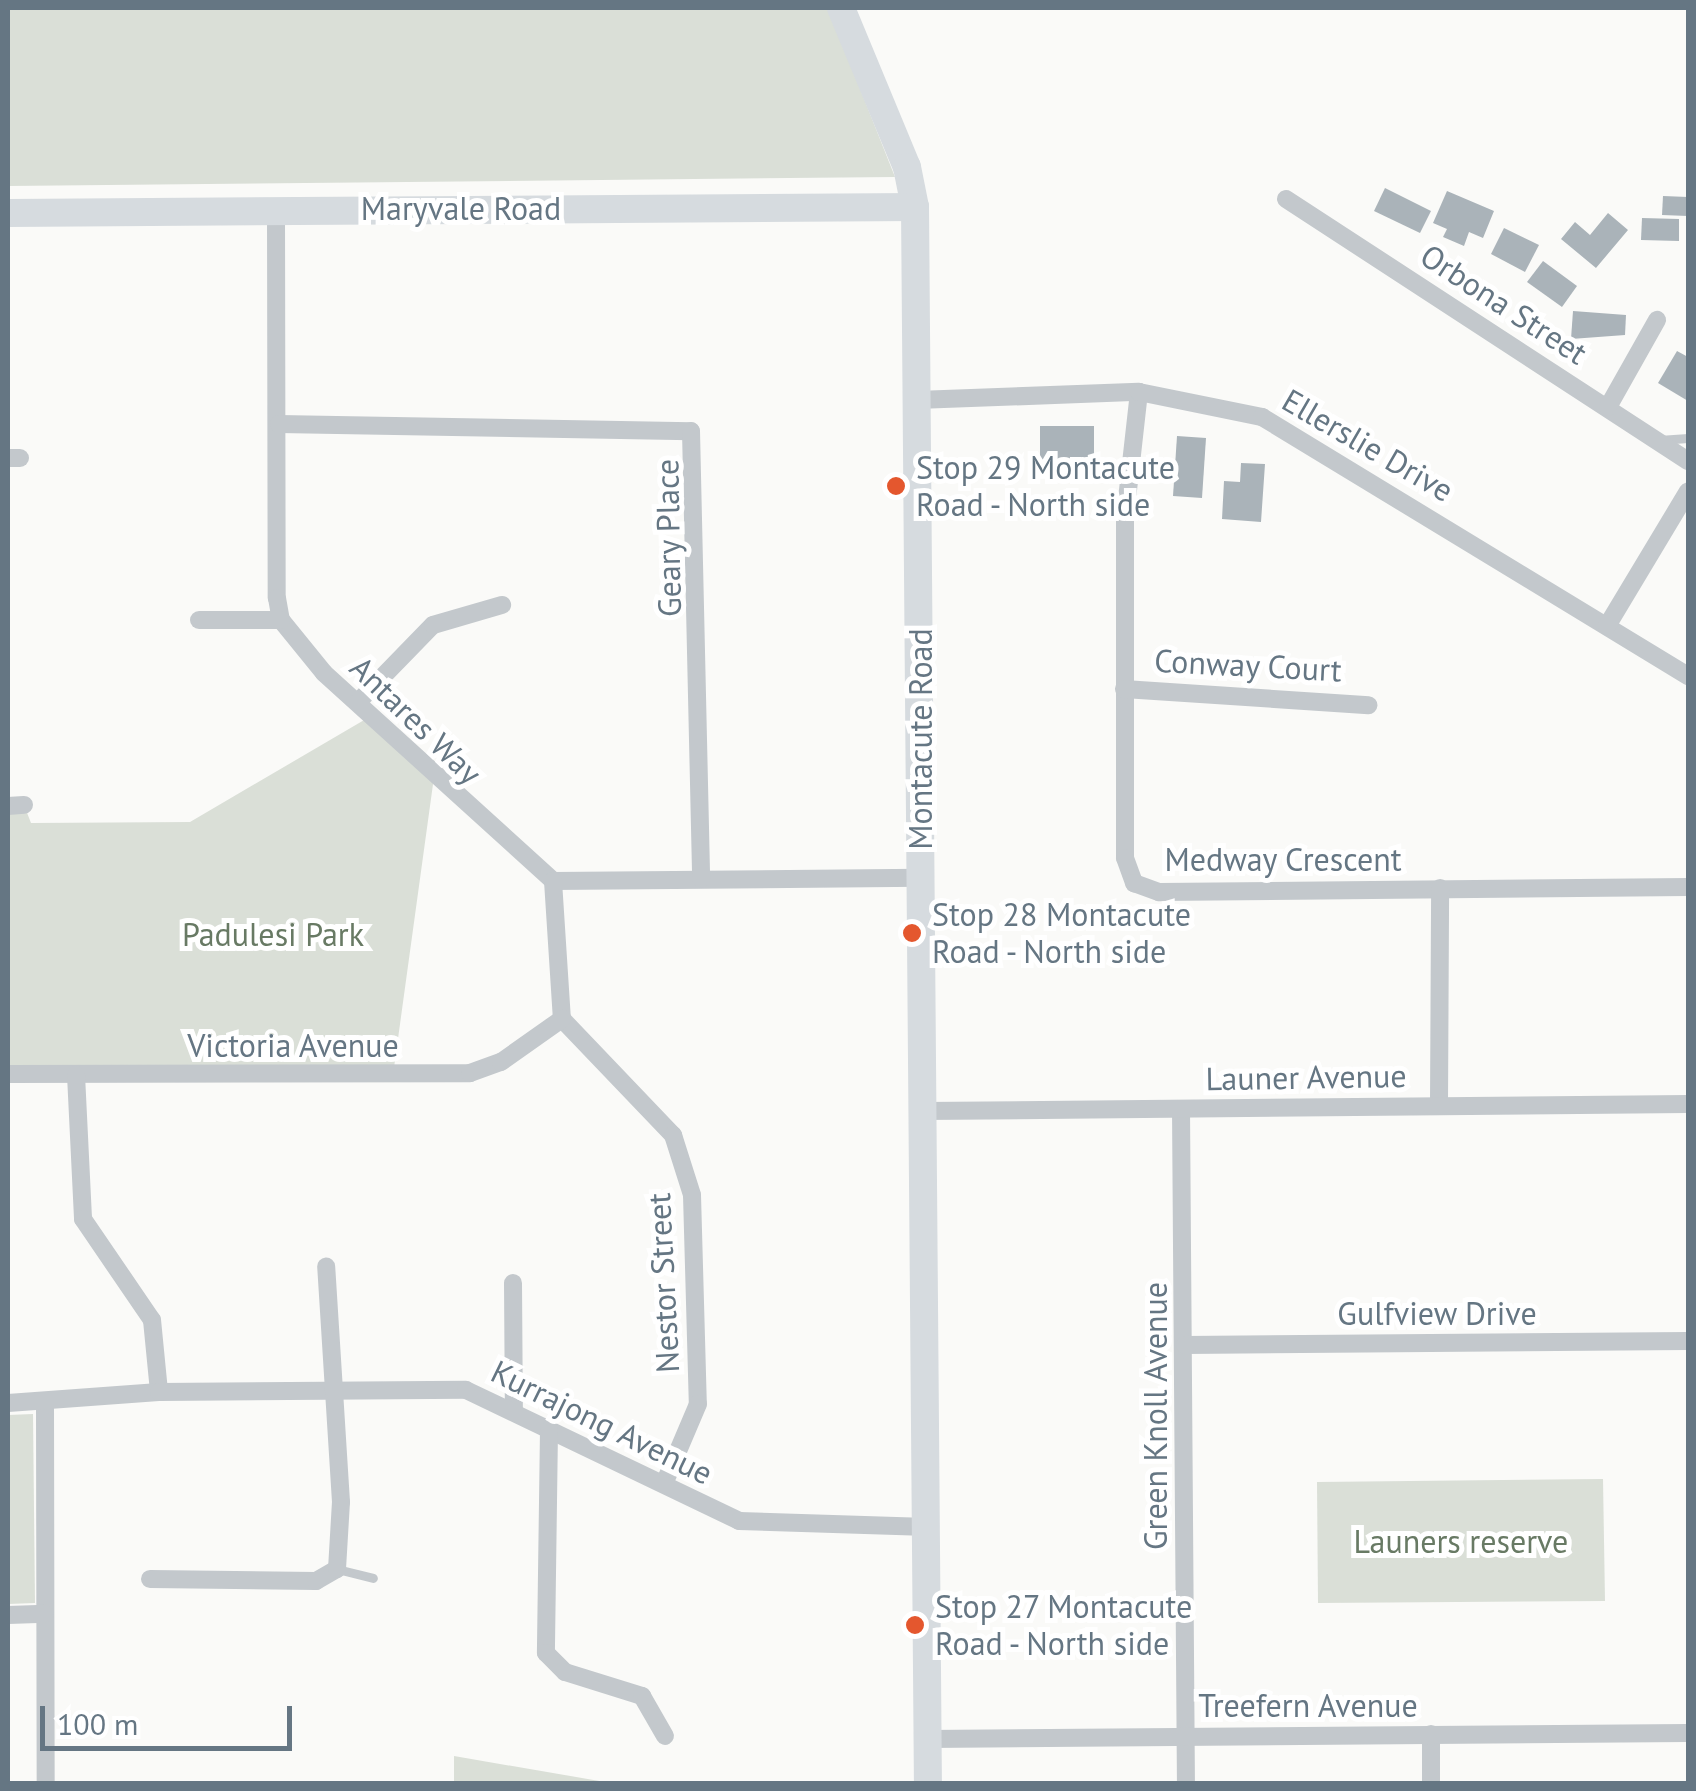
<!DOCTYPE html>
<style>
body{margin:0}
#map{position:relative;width:1696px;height:1791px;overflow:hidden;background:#fafaf8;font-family:"PT Sans",sans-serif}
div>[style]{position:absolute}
.green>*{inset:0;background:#dadfd7}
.building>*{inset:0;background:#aab3b9}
.lane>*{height:9px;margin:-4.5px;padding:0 4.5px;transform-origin:4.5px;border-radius:4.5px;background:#c3c8cc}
.street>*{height:18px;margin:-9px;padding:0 9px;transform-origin:9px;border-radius:9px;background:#c3c8cc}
.secondary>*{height:28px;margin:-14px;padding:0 14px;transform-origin:14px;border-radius:14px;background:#d6dbdf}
.dots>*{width:28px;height:28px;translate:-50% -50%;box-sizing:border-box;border:5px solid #fff;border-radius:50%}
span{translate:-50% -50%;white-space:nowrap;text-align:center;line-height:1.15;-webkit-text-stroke:10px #fff;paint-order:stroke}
.street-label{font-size:32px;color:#657683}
.poi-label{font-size:32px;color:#657683}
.left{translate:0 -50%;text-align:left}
.park-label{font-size:32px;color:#687a64}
.frame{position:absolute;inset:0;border:10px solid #657683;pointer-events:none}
.scale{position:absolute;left:40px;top:1706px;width:252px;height:45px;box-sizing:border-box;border:5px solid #657683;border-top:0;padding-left:12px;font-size:30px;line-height:35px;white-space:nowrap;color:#657683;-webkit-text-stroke:8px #fff;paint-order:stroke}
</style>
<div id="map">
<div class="green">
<i style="clip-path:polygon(8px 8px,828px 8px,895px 177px,8px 186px)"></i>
<i style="clip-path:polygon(371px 716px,434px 777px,393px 1075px,8px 1074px,8px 806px,24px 805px,31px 823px,190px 822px)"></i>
<i style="clip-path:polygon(33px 1414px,35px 1603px,8px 1604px,8px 1415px)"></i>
<i style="clip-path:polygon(1603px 1479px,1605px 1601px,1318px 1603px,1317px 1482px)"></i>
<i style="clip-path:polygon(454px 1756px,611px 1783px,454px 1783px)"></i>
</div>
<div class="building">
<i style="clip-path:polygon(1385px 188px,1431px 211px,1420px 233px,1374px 211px)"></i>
<i style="clip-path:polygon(1447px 191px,1494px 211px,1483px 238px,1469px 232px,1464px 246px,1443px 237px,1447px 229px,1433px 223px)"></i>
<i style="clip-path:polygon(1663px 196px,1688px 197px,1688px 216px,1662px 215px)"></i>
<i style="clip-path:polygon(1608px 213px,1628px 230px,1596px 268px,1561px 239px,1575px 222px,1590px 235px)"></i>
<i style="clip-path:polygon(1642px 218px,1679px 219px,1679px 241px,1641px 240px)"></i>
<i style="clip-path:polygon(1504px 228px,1539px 245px,1525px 272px,1491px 254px)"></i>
<i style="clip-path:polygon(1543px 261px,1577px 286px,1562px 307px,1527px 282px)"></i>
<i style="clip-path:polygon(1573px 311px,1626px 315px,1625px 335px,1571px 339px)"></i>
<i style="clip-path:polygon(1677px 351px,1688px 357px,1688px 401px,1658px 383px)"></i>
<i style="clip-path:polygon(1040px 426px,1094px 426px,1094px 473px,1040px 473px)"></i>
<i style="clip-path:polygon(1177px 436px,1206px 438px,1202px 498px,1173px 496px)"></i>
<i style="clip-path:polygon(1241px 463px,1265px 464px,1261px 522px,1222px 519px,1224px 481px,1240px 482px)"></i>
</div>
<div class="lane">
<i style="left:1659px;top:440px;width:29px;rotate:-4deg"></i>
<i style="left:337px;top:1569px;width:37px;rotate:14deg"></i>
</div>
<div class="street">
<i style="left:1286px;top:199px;width:480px;rotate:33.1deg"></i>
<i style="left:276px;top:210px;width:388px;rotate:89.9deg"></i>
<i style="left:277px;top:598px;width:22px;rotate:80deg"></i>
<i style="left:281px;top:620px;width:68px;rotate:50.9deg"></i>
<i style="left:324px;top:673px;width:309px;rotate:42.2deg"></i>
<i style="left:553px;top:881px;width:368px;rotate:-0.5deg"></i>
<i style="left:1139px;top:392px;width:126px;rotate:96.4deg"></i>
<i style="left:1125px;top:517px;width:341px;rotate:90deg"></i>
<i style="left:1125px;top:858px;width:27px;rotate:70deg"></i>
<i style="left:1134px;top:883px;width:27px;rotate:20deg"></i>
<i style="left:1159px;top:892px;width:529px;rotate:-0.54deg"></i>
<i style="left:917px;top:400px;width:222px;rotate:-2.1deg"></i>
<i style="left:1139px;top:392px;width:126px;rotate:11.5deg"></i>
<i style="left:1262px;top:417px;width:499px;rotate:31.3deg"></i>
<i style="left:1608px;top:407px;width:100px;rotate:-60.6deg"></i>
<i style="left:279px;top:424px;width:412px;rotate:1deg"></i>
<i style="left:691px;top:431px;width:448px;rotate:88.7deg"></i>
<i style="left:8px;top:458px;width:12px"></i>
<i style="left:199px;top:620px;width:82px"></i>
<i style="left:1607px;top:626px;width:157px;rotate:-59deg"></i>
<i style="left:1124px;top:689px;width:245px;rotate:3.8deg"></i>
<i style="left:358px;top:702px;width:107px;rotate:-45.8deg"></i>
<i style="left:433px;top:625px;width:72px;rotate:-16.2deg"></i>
<i style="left:8px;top:806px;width:16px;rotate:-4deg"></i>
<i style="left:553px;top:881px;width:138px;rotate:86.3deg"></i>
<i style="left:562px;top:1019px;width:161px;rotate:46.3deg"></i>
<i style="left:673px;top:1135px;width:63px;rotate:72.4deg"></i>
<i style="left:692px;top:1195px;width:209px;rotate:88.4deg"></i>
<i style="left:698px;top:1404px;width:87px;rotate:113deg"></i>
<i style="left:8px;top:1074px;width:462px;rotate:-0.1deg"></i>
<i style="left:470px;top:1073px;width:33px;rotate:-20deg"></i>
<i style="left:501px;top:1062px;width:75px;rotate:-35.2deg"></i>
<i style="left:76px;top:1075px;width:144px;rotate:87.2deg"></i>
<i style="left:83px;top:1219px;width:122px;rotate:55.7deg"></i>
<i style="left:152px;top:1320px;width:72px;rotate:84.4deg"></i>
<i style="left:1439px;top:1104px;width:216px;rotate:-89.7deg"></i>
<i style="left:1181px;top:1109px;width:675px;rotate:89.58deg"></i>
<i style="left:924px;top:1111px;width:764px;rotate:-0.52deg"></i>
<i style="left:513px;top:1283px;width:128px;rotate:89.6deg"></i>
<i style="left:1185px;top:1345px;width:503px;rotate:-0.46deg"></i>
<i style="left:45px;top:1402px;width:382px;rotate:89.9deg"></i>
<i style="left:8px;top:1403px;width:151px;rotate:-4.2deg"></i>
<i style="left:159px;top:1392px;width:307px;rotate:-0.4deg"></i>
<i style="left:466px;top:1390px;width:303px;rotate:25.6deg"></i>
<i style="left:739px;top:1521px;width:189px;rotate:1.8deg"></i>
<i style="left:549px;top:1430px;width:223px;rotate:90.8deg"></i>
<i style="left:546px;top:1653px;width:27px;rotate:45deg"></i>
<i style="left:565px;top:1672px;width:81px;rotate:17.3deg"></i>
<i style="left:642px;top:1696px;width:46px;rotate:60.1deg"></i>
<i style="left:150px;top:1579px;width:166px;rotate:0.7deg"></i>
<i style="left:316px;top:1581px;width:24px;rotate:-30deg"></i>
<i style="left:337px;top:1569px;width:67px;rotate:-86.6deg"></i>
<i style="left:341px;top:1502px;width:236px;rotate:-93.6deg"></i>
<i style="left:8px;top:1615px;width:37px;rotate:-2deg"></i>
<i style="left:1431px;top:1734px;width:50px;rotate:90deg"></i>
<i style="left:928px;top:1739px;width:760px;rotate:-0.45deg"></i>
</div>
<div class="secondary">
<i style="left:841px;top:8px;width:172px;rotate:67.5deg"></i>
<i style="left:907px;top:167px;width:41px;rotate:78.7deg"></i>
<i style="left:915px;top:207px;width:1577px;rotate:89.53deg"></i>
<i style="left:8px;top:213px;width:907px;rotate:-0.38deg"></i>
</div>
<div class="dots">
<i style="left:896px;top:486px;background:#e4572e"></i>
<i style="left:912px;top:933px;background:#e4572e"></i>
<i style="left:915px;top:1625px;background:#e4572e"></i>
</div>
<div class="street-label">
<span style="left:461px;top:208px">Maryvale Road</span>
<span style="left:1504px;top:304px;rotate:33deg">Orbona Street</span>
<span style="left:1368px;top:445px;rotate:30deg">Ellerslie Drive</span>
<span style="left:668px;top:538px;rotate:-91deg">Geary Place</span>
<span style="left:1248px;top:665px;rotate:3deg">Conway Court</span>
<span style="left:416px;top:720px;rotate:44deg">Antares Way</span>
<span style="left:920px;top:739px;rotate:-90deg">Montacute Road</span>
<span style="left:1283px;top:859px">Medway Crescent</span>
<span style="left:293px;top:1045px">Victoria Avenue</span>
<span style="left:1306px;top:1077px;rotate:-1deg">Launer Avenue</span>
<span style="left:663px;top:1283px;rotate:-93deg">Nestor Street</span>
<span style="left:1437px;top:1313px">Gulfview Drive</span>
<span style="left:1155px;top:1416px;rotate:-90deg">Green Knoll Avenue</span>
<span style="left:602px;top:1422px;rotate:26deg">Kurrajong Avenue</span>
<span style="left:1308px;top:1705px">Treefern Avenue</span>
</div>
<div class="poi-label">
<span class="left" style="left:916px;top:486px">Stop 29 Montacute<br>Road - North side</span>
<span class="left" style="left:932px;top:933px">Stop 28 Montacute<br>Road - North side</span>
<span class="left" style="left:935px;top:1625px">Stop 27 Montacute<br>Road - North side</span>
</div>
<div class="park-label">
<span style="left:273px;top:934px">Padulesi Park</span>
<span style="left:1461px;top:1541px">Launers reserve</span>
</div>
<div class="frame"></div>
<div class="scale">100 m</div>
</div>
